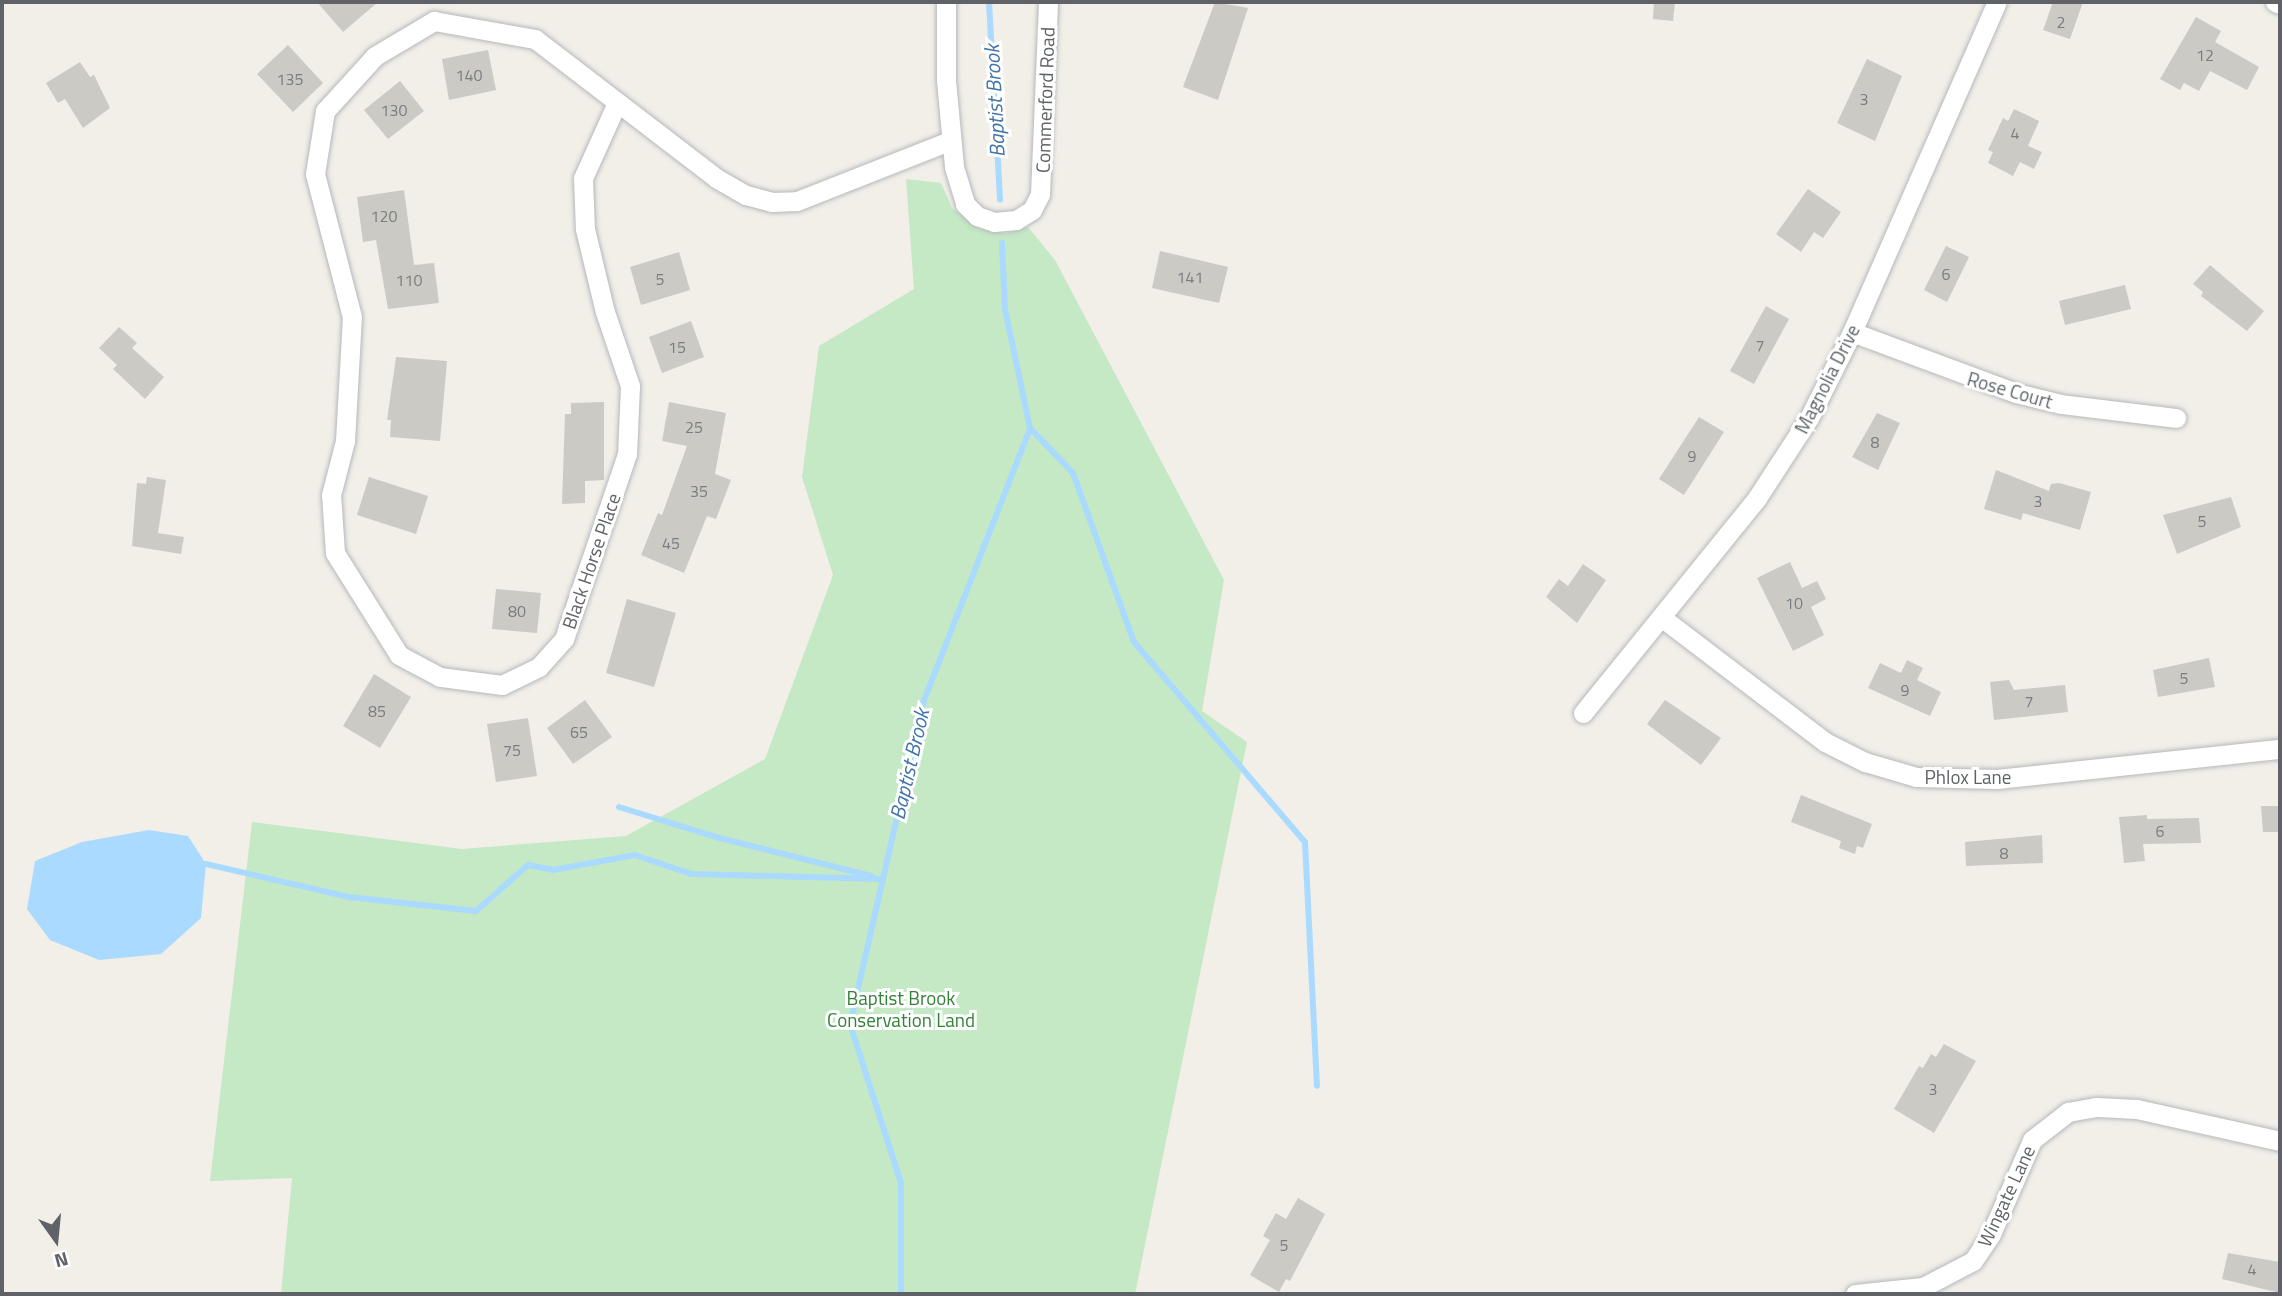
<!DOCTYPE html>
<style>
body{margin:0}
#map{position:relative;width:2282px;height:1296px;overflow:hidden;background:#f1efe8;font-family:"Titillium Web",sans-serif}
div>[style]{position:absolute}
.green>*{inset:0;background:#c5e8c5}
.water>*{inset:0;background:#aadaff}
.stream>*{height:6px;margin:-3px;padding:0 3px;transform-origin:3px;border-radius:3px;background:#aadaff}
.building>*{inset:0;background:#cccac5}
.roads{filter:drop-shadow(0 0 2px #b5b8bc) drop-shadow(0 0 2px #b5b8bc)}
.minor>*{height:19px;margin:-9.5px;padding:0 9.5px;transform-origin:9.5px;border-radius:9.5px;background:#fff}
span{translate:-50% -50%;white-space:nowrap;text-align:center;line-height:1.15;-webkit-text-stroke:6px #fff;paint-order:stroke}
.number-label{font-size:16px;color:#7a7d7f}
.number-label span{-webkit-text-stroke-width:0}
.street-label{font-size:19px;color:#5f6368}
.park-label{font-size:19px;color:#348238}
.water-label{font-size:21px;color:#4174aa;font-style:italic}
.frame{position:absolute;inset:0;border:4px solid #5f6368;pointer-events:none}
.north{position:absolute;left:21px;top:1205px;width:70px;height:70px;-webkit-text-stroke:5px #fff;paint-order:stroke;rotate:165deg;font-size:19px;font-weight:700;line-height:28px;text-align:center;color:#5f6368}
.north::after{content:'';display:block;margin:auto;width:24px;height:32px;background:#5f6368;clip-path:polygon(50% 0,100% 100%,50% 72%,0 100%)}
</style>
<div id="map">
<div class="green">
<i style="clip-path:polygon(906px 179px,941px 183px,952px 208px,979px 229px,1006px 233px,1028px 227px,1055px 260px,1224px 580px,1202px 711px,1247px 742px,1135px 1294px,281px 1294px,292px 1178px,210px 1181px,252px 822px,462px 849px,626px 836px,765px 759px,833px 575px,802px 477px,819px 346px,914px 289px)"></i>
</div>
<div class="water">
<i style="clip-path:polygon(149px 830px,188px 836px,206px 864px,201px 918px,161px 954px,99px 960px,50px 940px,27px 909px,35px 861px,82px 842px)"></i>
</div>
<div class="stream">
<i style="left:989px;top:2px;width:198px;rotate:86.8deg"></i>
<i style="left:1030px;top:428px;width:62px;rotate:46.3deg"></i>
<i style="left:1073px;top:473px;width:180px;rotate:70.2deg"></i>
<i style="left:1134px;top:642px;width:263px;rotate:49.5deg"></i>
<i style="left:1305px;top:842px;width:244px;rotate:87.2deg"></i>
<i style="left:619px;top:807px;width:102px;rotate:17.2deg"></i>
<i style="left:716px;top:837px;width:160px;rotate:14.1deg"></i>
<i style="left:206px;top:864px;width:147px;rotate:13deg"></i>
<i style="left:349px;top:897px;width:128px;rotate:6.3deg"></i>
<i style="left:476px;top:911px;width:69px;rotate:-41.5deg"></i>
<i style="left:528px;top:865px;width:25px;rotate:11deg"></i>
<i style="left:553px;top:870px;width:83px;rotate:-10.4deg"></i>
<i style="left:635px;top:855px;width:59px;rotate:18.7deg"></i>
<i style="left:691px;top:874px;width:192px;rotate:1.5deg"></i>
<i style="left:901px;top:1294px;width:111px;rotate:-90deg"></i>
<i style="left:901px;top:1183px;width:167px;rotate:-107.8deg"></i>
<i style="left:850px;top:1024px;width:329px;rotate:-77.2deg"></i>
<i style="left:923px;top:703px;width:295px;rotate:-68.7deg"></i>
<i style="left:1030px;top:428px;width:122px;rotate:-101.9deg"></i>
<i style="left:1005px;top:309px;width:66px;rotate:-92.6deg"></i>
</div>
<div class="building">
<i style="clip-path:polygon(317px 2px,378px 2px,343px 32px)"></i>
<i style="clip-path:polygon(1215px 2px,1248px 8px,1218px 100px,1183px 87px)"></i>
<i style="clip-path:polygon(1654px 2px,1675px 2px,1673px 21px,1653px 19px)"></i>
<i style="clip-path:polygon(2053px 2px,2083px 2px,2070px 39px,2043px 30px)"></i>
<i style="clip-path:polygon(2196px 17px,2221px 31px,2215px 42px,2259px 67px,2247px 90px,2210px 71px,2199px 91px,2184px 83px,2180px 90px,2160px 79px)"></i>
<i style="clip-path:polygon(288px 45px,323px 83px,293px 112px,257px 74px)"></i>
<i style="clip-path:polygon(488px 50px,496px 90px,449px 100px,442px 59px)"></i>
<i style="clip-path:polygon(1867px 59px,1902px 76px,1875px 141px,1837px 123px)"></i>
<i style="clip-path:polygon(80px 62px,90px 77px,94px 75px,110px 108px,83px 128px,65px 99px,58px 103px,46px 83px)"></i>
<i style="clip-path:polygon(400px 81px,424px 111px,388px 139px,364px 110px)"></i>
<i style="clip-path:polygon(2014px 109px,2039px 121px,2028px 146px,2042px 152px,2034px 169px,2020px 162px,2013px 176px,1988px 163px,1993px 152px,1988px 150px,2003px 118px,2008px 121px)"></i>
<i style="clip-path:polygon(1808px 189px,1841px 212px,1823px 238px,1814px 232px,1801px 252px,1776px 234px)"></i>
<i style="clip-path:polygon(404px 190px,414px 265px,434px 263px,439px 303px,388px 309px,376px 240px,363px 242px,357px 197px)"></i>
<i style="clip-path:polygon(1946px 246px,1969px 257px,1947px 302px,1924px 290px)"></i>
<i style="clip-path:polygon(1160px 251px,1228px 267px,1219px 303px,1152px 288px)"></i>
<i style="clip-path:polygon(679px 252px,690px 290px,641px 305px,630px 267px)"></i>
<i style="clip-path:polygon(2210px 265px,2264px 311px,2247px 331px,2201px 296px,2203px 292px,2193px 284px)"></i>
<i style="clip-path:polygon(2125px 285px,2131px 309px,2065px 325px,2059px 301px)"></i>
<i style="clip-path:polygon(1766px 306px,1789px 319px,1754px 384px,1730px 371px)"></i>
<i style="clip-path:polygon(691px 321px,704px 357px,662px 373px,649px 337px)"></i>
<i style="clip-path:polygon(119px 327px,137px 343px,132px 348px,164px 377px,145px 399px,113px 369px,117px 365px,99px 348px)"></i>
<i style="clip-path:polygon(396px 357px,447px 361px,440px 441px,390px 437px,391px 420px,387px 420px)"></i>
<i style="clip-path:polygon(604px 402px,604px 480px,585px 481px,585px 503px,562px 504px,565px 414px,571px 414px,571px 403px)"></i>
<i style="clip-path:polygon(669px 402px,726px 413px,715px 474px,731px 480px,716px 519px,707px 516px,684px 573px,641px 555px,658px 513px,662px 515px,687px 446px,662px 441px)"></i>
<i style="clip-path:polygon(1877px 413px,1900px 423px,1878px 470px,1852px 457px)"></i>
<i style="clip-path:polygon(1699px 417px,1724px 432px,1684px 495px,1659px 479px)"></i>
<i style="clip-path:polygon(1996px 470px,2049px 491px,2051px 484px,2059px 483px,2091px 492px,2080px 530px,2023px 513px,2021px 520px,1984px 509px)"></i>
<i style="clip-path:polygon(147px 477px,166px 480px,158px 533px,184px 537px,181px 554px,132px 546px,137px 483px,146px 484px)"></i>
<i style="clip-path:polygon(369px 477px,428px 496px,416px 534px,357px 515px)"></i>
<i style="clip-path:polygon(2231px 497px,2241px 527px,2177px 554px,2163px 515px)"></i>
<i style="clip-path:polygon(1790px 562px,1802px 588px,1817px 581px,1826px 599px,1811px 607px,1824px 635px,1793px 651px,1757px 578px)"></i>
<i style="clip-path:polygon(1583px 564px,1606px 580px,1577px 623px,1546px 597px,1559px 579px,1568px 586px)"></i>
<i style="clip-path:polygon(496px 589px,541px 593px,537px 633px,492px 629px)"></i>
<i style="clip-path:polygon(627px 599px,676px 613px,654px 687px,606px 673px)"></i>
<i style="clip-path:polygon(2209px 658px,2215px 687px,2158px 697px,2153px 670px)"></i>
<i style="clip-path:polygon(1907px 660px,1923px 668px,1917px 680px,1941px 692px,1930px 716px,1868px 688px,1880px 663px,1901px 673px)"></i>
<i style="clip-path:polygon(374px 674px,411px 697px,380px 748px,343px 726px)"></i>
<i style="clip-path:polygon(2009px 680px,2014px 690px,2065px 685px,2068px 712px,1994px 720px,1990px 682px)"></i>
<i style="clip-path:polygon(585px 700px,612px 737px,573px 764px,547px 728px)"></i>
<i style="clip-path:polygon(1665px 700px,1721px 738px,1701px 765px,1647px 724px)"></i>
<i style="clip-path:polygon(528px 718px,537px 776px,496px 782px,487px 724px)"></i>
<i style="clip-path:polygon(1801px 795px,1872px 824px,1863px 848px,1857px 846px,1855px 854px,1839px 848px,1841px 841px,1791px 822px)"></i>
<i style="clip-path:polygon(2261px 806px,2280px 806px,2280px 832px,2263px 832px)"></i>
<i style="clip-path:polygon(2147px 815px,2147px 819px,2199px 818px,2201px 843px,2143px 844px,2145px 861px,2124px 863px,2119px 817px)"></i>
<i style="clip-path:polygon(2042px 835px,2043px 863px,1966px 866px,1965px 842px)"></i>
<i style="clip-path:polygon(1944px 1044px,1976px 1061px,1934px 1133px,1894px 1109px,1919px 1066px,1923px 1068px,1931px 1054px,1936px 1057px)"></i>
<i style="clip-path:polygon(1298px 1198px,1325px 1214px,1290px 1281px,1286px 1279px,1279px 1292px,1250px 1275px,1270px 1240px,1263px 1236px,1276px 1213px,1286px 1219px)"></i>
<i style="clip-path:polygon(2228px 1253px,2280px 1262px,2280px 1293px,2222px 1279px)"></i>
</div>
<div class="roads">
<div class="minor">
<i style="left:946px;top:2px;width:78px;rotate:90deg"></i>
<i style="left:946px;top:80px;width:87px;rotate:84.7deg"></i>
<i style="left:954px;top:167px;width:39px;rotate:73deg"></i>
<i style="left:965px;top:204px;width:17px;rotate:45deg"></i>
<i style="left:977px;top:216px;width:18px;rotate:19deg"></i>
<i style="left:994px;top:222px;width:22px;rotate:-5deg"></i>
<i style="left:1016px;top:220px;width:19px;rotate:-32deg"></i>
<i style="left:1032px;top:210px;width:18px;rotate:-63deg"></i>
<i style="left:1040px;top:194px;width:192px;rotate:-87.6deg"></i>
<i style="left:2275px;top:2px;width:5px;rotate:22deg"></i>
<i style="left:616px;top:105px;width:80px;rotate:114.3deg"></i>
<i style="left:583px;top:178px;width:51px;rotate:87.8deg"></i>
<i style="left:585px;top:229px;width:85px;rotate:76.5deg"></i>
<i style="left:605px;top:312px;width:78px;rotate:71.3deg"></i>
<i style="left:630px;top:386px;width:68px;rotate:92.5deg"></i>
<i style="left:627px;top:454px;width:195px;rotate:108.8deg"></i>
<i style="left:564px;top:639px;width:38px;rotate:132deg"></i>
<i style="left:539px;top:667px;width:41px;rotate:154.1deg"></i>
<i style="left:502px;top:685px;width:63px;rotate:-172.6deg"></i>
<i style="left:440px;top:677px;width:47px;rotate:-151.8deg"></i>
<i style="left:399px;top:655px;width:120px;rotate:-122.1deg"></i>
<i style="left:335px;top:553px;width:58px;rotate:-93.9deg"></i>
<i style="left:331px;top:495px;width:56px;rotate:-75.5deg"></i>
<i style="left:345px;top:441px;width:124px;rotate:-86.8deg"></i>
<i style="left:352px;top:317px;width:148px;rotate:-104.5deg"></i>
<i style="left:315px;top:174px;width:64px;rotate:-81deg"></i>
<i style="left:325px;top:111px;width:74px;rotate:-47.7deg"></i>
<i style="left:375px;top:56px;width:69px;rotate:-30.7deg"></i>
<i style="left:434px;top:21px;width:103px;rotate:10.1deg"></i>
<i style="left:535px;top:39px;width:228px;rotate:37.5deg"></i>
<i style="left:716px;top:178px;width:34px;rotate:30deg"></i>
<i style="left:746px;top:195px;width:27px;rotate:15deg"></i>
<i style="left:772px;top:202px;width:25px;rotate:-2deg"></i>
<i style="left:797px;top:201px;width:163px;rotate:-21.5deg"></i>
<i style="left:1852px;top:332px;width:175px;rotate:20.4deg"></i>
<i style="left:2016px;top:393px;width:46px;rotate:13.7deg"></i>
<i style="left:2061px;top:404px;width:116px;rotate:6.9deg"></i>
<i style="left:1661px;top:617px;width:206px;rotate:37.3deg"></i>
<i style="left:1825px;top:742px;width:45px;rotate:26.6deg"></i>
<i style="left:1865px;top:762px;width:53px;rotate:16.4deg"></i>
<i style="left:1916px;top:777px;width:81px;rotate:1.4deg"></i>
<i style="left:1997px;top:779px;width:285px;rotate:-6.1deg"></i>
<i style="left:1583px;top:713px;width:277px;rotate:-51deg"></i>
<i style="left:1757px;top:498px;width:95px;rotate:-57deg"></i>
<i style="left:1809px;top:418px;width:96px;rotate:-63.4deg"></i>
<i style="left:1852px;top:332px;width:360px;rotate:-66.3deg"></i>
<i style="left:1855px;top:1294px;width:68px;rotate:-5.9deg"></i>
<i style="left:1923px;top:1287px;width:56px;rotate:-27.5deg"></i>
<i style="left:1973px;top:1261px;width:32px;rotate:-56deg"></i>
<i style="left:1991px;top:1234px;width:103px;rotate:-66.4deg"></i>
<i style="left:2032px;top:1140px;width:46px;rotate:-37.9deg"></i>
<i style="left:2068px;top:1112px;width:29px;rotate:-10deg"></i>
<i style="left:2097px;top:1107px;width:40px;rotate:2.9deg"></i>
<i style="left:2137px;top:1109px;width:147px;rotate:12.6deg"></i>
</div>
</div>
<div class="number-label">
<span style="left:2061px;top:22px">2</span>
<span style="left:2205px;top:55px">12</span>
<span style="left:469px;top:75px">140</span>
<span style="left:290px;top:79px">135</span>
<span style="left:1864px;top:99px">3</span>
<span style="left:394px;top:110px">130</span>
<span style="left:2015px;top:133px">4</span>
<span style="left:384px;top:216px">120</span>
<span style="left:1946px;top:274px">6</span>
<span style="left:1190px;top:277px">141</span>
<span style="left:660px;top:279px">5</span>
<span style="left:409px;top:280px">110</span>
<span style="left:1760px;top:345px">7</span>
<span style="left:677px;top:347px">15</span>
<span style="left:694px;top:427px">25</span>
<span style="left:1875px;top:442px">8</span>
<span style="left:1692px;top:456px">9</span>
<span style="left:699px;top:491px">35</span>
<span style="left:2038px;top:501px">3</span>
<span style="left:2202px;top:521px">5</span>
<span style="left:671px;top:543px">45</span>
<span style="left:1794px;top:603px">10</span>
<span style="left:517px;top:611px">80</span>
<span style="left:2184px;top:678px">5</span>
<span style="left:1905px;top:690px">9</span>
<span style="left:2029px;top:701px">7</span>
<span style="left:377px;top:711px">85</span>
<span style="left:579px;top:732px">65</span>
<span style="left:512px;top:750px">75</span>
<span style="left:2160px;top:831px">6</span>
<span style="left:2004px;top:853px">8</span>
<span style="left:1933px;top:1089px">3</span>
<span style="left:1284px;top:1245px">5</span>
<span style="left:2252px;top:1269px">4</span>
</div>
<div class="street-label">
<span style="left:1045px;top:100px;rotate:-88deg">Commerford Road</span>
<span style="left:1827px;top:379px;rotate:-63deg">Magnolia Drive</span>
<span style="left:2010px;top:390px;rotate:16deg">Rose Court</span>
<span style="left:591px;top:561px;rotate:-71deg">Black Horse Place</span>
<span style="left:1968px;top:777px">Phlox Lane</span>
<span style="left:2006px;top:1196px;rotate:-65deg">Wingate Lane</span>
</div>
<div class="park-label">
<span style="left:901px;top:1009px">Baptist Brook<br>Conservation Land</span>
</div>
<div class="water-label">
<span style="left:994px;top:101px;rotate:-93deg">Baptist Brook</span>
<span style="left:909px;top:764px;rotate:-77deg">Baptist Brook</span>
</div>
<div class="frame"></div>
<div class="north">N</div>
</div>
